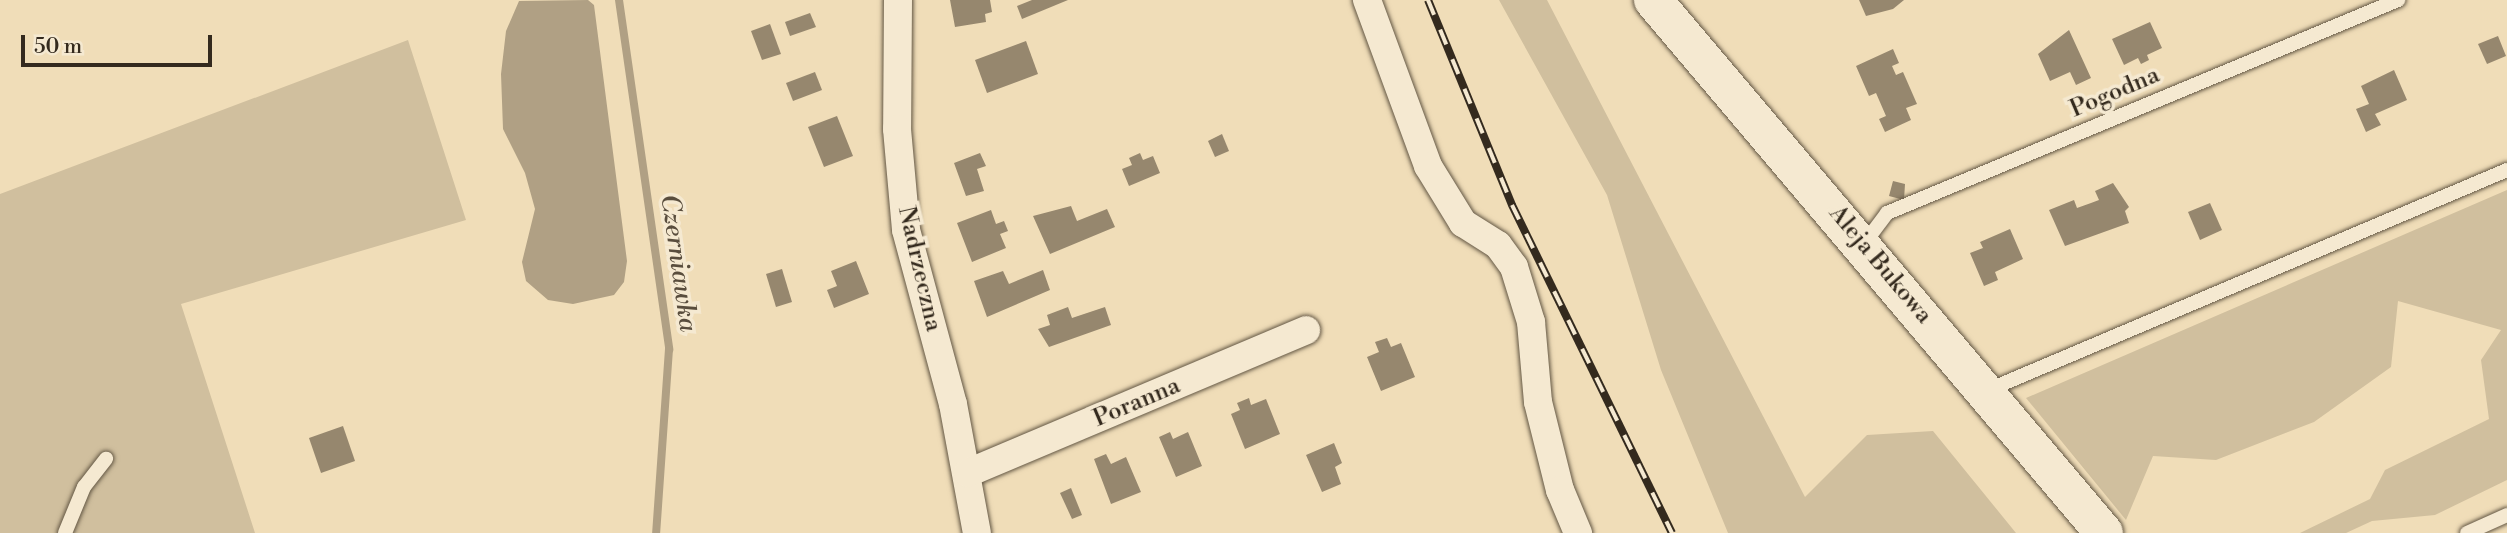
<!DOCTYPE html>
<style>
body{margin:0}
#map{position:relative;width:2507px;height:533px;overflow:hidden;background:#f0ddb8;font-family:"Libre Bodoni",serif}
div>[style]{position:absolute}
.green>*{inset:0;background:#d0bf9e}
.water>*{inset:0;background:#b0a084}
.stream>*{height:8px;margin:-4px;padding:0 4px;transform-origin:4px;border-radius:4px;background:#b0a084}
.building>*{inset:0;background:#96876e}
.roads{filter:drop-shadow(0 0 2px #635744) drop-shadow(0 0 2px #635744)}
.lane>*{height:14px;margin:-7px;padding:0 7px;transform-origin:7px;border-radius:7px;background:#f5e9d1}
.street>*{height:28px;margin:-14px;padding:0 14px;transform-origin:14px;border-radius:14px;background:#f5e9d1}
.secondary>*{height:38px;margin:-19px;padding:0 19px;transform-origin:19px;border-radius:19px;background:#f5e9d1}
.rail>*{height:8px;margin-top:-4px;transform-origin:0;background:repeating-linear-gradient(90deg,#f5e9d1 0 16px,#342a1e 0 32px);box-sizing:border-box;border-block:2px solid #342a1e}
span{translate:-50% -50%;white-space:nowrap;text-align:center;line-height:1.15;-webkit-text-stroke:7px #f5e9d1;paint-order:stroke}
.street-label{font-size:24px;color:#342a1e}
.water-label{font-size:26px;color:#594d3d;font-style:italic}
.scale{position:absolute;left:21px;top:35px;width:191px;height:32px;box-sizing:border-box;border:4px solid #342a1e;border-top:0;padding-left:9px;font-size:21px;line-height:24px;white-space:nowrap;color:#342a1e;-webkit-text-stroke:5px #f5e9d1;paint-order:stroke}
</style>
<div id="map">
<div class="green">
<i style="clip-path:polygon(1499px 0,1547px 0,1805px 497px,1867px 435px,1933px 431px,2016px 533px,1728px 533px,1661px 370px,1607px 195px)"></i>
<i style="clip-path:polygon(408px 40px,466px 220px,181px 304px,255px 533px,0 533px,0 194px)"></i>
<i style="clip-path:polygon(2507px 190px,2507px 480px,2435px 515px,2372px 521px,2346px 533px,2300px 533px,2370px 499px,2385px 470px,2489px 419px,2481px 360px,2501px 330px,2398px 301px,2391px 367px,2314px 422px,2216px 460px,2153px 456px,2126px 520px,2026px 398px)"></i>
</div>
<div class="water">
<i style="clip-path:polygon(588px 0,594px 5px,627px 261px,624px 282px,614px 295px,573px 304px,548px 300px,526px 281px,522px 262px,535px 209px,525px 173px,503px 129px,501px 74px,506px 31px,519px 1px)"></i>
</div>
<div class="stream">
<i style="left:619px;top:0;width:353px;rotate:81.8deg"></i>
<i style="left:669px;top:349px;width:184px;rotate:94deg"></i>
</div>
<div class="building">
<i style="clip-path:polygon(950px 0,990px 0,992px 12px,985px 14px,986px 22px,955px 27px)"></i>
<i style="clip-path:polygon(1032px 0,1068px 0,1022px 19px,1017px 6px)"></i>
<i style="clip-path:polygon(1859px 0,1904px 0,1893px 9px,1866px 16px)"></i>
<i style="clip-path:polygon(810px 13px,816px 27px,790px 36px,785px 22px)"></i>
<i style="clip-path:polygon(2150px 22px,2162px 48px,2147px 55px,2149px 60px,2141px 64px,2138px 58px,2124px 65px,2112px 39px)"></i>
<i style="clip-path:polygon(770px 24px,781px 54px,762px 60px,751px 31px)"></i>
<i style="clip-path:polygon(2069px 30px,2091px 78px,2076px 85px,2070px 72px,2050px 81px,2038px 54px)"></i>
<i style="clip-path:polygon(2498px 36px,2506px 56px,2487px 64px,2478px 44px)"></i>
<i style="clip-path:polygon(1026px 41px,1038px 74px,987px 93px,975px 60px)"></i>
<i style="clip-path:polygon(1893px 49px,1899px 63px,1892px 66px,1896px 75px,1903px 72px,1917px 104px,1906px 108px,1911px 120px,1885px 132px,1879px 119px,1886px 116px,1876px 93px,1869px 96px,1856px 66px)"></i>
<i style="clip-path:polygon(2394px 70px,2407px 100px,2375px 114px,2381px 125px,2366px 132px,2356px 109px,2369px 104px,2361px 86px)"></i>
<i style="clip-path:polygon(815px 72px,822px 90px,793px 101px,786px 83px)"></i>
<i style="clip-path:polygon(837px 116px,853px 156px,824px 167px,808px 127px)"></i>
<i style="clip-path:polygon(1222px 134px,1229px 151px,1215px 157px,1208px 141px)"></i>
<i style="clip-path:polygon(980px 153px,986px 166px,977px 169px,984px 191px,966px 196px,954px 163px)"></i>
<i style="clip-path:polygon(1140px 153px,1143px 160px,1153px 156px,1160px 173px,1129px 186px,1122px 169px,1132px 165px,1129px 158px)"></i>
<i style="clip-path:polygon(1893px 181px,1905px 184px,1904px 200px,1889px 196px)"></i>
<i style="clip-path:polygon(2113px 183px,2129px 207px,2125px 211px,2129px 223px,2065px 246px,2049px 210px,2074px 200px,2077px 208px,2091px 203px,2099px 200px,2095px 191px)"></i>
<i style="clip-path:polygon(2210px 203px,2222px 230px,2200px 240px,2188px 212px)"></i>
<i style="clip-path:polygon(1071px 206px,1077px 221px,1107px 209px,1115px 227px,1050px 254px,1033px 216px)"></i>
<i style="clip-path:polygon(991px 210px,996px 224px,1004px 221px,1008px 231px,1000px 234px,1006px 248px,972px 262px,957px 223px)"></i>
<i style="clip-path:polygon(2010px 229px,2023px 259px,1995px 272px,1998px 280px,1984px 286px,1970px 253px,1983px 248px,1980px 242px)"></i>
<i style="clip-path:polygon(856px 261px,869px 294px,834px 308px,827px 290px,837px 286px,831px 271px)"></i>
<i style="clip-path:polygon(782px 269px,792px 302px,776px 307px,766px 274px)"></i>
<i style="clip-path:polygon(1043px 270px,1050px 290px,987px 317px,974px 281px,1003px 271px,1009px 284px)"></i>
<i style="clip-path:polygon(1068px 307px,1072px 318px,1105px 307px,1111px 325px,1049px 347px,1038px 329px,1050px 325px,1047px 315px)"></i>
<i style="clip-path:polygon(1387px 338px,1391px 347px,1401px 343px,1415px 377px,1381px 391px,1367px 357px,1379px 352px,1375px 342px)"></i>
<i style="clip-path:polygon(1249px 398px,1251px 405px,1266px 399px,1280px 434px,1245px 449px,1231px 414px,1240px 410px,1237px 403px)"></i>
<i style="clip-path:polygon(343px 426px,355px 461px,321px 473px,309px 438px)"></i>
<i style="clip-path:polygon(1170px 432px,1173px 439px,1188px 432px,1202px 466px,1176px 477px,1159px 437px)"></i>
<i style="clip-path:polygon(1334px 443px,1342px 463px,1335px 467px,1341px 484px,1322px 492px,1306px 455px)"></i>
<i style="clip-path:polygon(1106px 454px,1111px 464px,1126px 457px,1141px 492px,1111px 504px,1094px 459px)"></i>
<i style="clip-path:polygon(1071px 488px,1082px 515px,1072px 519px,1060px 493px)"></i>
</div>
<div class="roads">
<div class="lane">
<i style="left:1863px;top:245px;width:40px;rotate:-53deg"></i>
<i style="left:1887px;top:213px;width:554px;rotate:-22.63deg"></i>
<i style="left:1988px;top:390px;width:564px;rotate:-22.97deg"></i>
<i style="left:65px;top:533px;width:50px;rotate:-67.6deg"></i>
<i style="left:84px;top:487px;width:36px;rotate:-52deg"></i>
<i style="left:2467px;top:533px;width:44px;rotate:-24.2deg"></i>
</div>
<div class="street">
<i style="left:898px;top:0;width:129px;rotate:90.4deg"></i>
<i style="left:897px;top:129px;width:101px;rotate:84.9deg"></i>
<i style="left:906px;top:230px;width:180px;rotate:74.9deg"></i>
<i style="left:953px;top:404px;width:131px;rotate:79.5deg"></i>
<i style="left:1367px;top:0;width:177px;rotate:69.8deg"></i>
<i style="left:1428px;top:166px;width:67px;rotate:58.4deg"></i>
<i style="left:1463px;top:223px;width:41px;rotate:32.2deg"></i>
<i style="left:1498px;top:245px;width:27px;rotate:54deg"></i>
<i style="left:1514px;top:267px;width:58px;rotate:72.8deg"></i>
<i style="left:1531px;top:322px;width:80px;rotate:85deg"></i>
<i style="left:1538px;top:402px;width:91px;rotate:76deg"></i>
<i style="left:1560px;top:490px;width:47px;rotate:67.3deg"></i>
<i style="left:968px;top:473px;width:367px;rotate:-22.9deg"></i>
</div>
<div class="secondary">
<i style="left:1653px;top:0;width:698px;rotate:49.76deg"></i>
</div>
</div>
<div class="rail">
<i style="left:1428px;top:0;width:222px;rotate:67.7deg"></i>
<i style="left:1512px;top:205px;width:365px;rotate:64deg"></i>
</div>
<div class="street-label">
<span style="left:2115px;top:93px;rotate:-23deg">Pogodna</span>
<span style="left:1880px;top:265px;rotate:50deg">Aleja Bukowa</span>
<span style="left:919px;top:269px;rotate:77deg">Nadrzeczna</span>
<span style="left:1137px;top:403px;rotate:-23deg">Poranna</span>
</div>
<div class="water-label">
<span style="left:678px;top:263px;rotate:82deg">Czerniawka</span>
</div>
<div class="scale">50 m</div>
</div>
